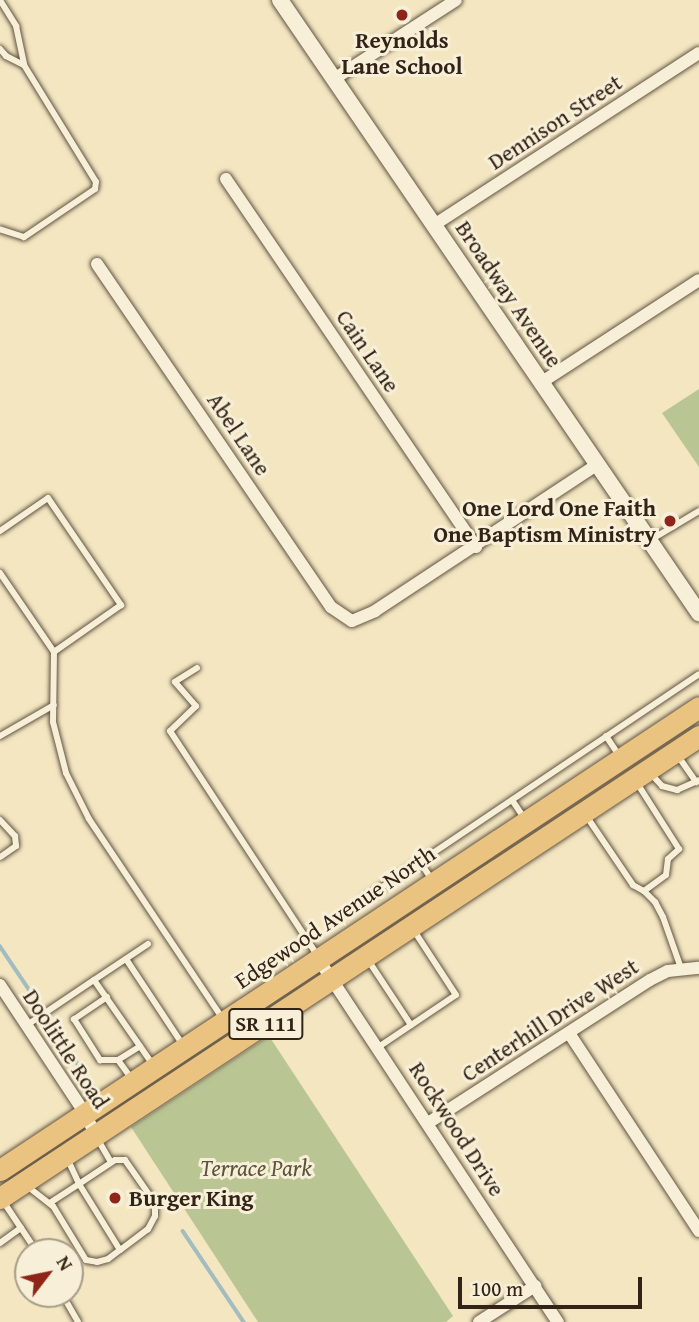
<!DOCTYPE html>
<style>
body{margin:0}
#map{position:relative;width:699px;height:1322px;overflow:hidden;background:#f3e6c1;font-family:"Gentium Book Plus",serif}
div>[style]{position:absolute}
.green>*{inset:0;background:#bac594}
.stream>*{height:3.5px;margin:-1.75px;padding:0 1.75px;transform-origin:1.75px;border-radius:1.75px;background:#a2bcbf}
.roads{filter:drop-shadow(0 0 2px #625442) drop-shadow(0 0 2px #625442)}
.service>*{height:6px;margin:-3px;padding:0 3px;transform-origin:3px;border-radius:3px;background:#f7efd7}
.minor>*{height:12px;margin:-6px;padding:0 6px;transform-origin:6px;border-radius:6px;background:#f7efd7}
.tertiary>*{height:16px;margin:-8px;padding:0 8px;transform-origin:8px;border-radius:8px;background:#f7efd7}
.primary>*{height:21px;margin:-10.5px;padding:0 10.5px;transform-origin:10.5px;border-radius:10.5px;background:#eac380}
.dots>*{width:19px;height:19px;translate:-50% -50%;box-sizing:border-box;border:4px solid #f7efd7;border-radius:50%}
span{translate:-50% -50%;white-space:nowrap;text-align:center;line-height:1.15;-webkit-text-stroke:6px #f7efd7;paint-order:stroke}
.shield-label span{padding:2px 5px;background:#f7efd7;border:2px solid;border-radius:5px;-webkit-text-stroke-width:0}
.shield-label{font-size:21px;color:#322317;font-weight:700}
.poi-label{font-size:23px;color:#322317;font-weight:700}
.right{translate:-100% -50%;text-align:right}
.left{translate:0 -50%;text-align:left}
.street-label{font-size:23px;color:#322317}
.park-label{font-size:23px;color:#5b543c;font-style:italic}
.north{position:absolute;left:14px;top:1238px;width:70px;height:70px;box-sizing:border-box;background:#f7efd7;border:2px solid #a89d8a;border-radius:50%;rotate:58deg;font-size:19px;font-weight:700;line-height:28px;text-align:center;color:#322317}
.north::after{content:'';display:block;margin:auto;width:24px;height:32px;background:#8f2418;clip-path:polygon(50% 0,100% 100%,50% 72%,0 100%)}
.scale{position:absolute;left:458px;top:1277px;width:184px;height:32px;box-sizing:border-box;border:4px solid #322317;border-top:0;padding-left:9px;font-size:21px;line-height:24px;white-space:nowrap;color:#322317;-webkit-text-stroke:5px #f7efd7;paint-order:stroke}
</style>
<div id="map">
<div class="green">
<i style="clip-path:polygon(699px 389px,699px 467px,662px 413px)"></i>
<i style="clip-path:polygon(269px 1036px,453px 1316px,446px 1322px,258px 1322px,131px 1127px)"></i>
</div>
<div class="stream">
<i style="left:0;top:946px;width:66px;rotate:56.1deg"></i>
<i style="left:50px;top:1023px;width:76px;rotate:55.7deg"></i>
<i style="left:183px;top:1231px;width:110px;rotate:56.2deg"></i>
</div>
<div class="roads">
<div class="service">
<i style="left:0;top:0;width:31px;rotate:58deg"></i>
<i style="left:16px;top:26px;width:40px;rotate:78deg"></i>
<i style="left:24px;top:65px;width:137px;rotate:58.4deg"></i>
<i style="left:96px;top:182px;width:7px;rotate:98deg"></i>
<i style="left:95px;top:189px;width:86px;rotate:145.9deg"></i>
<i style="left:24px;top:237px;width:25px;rotate:-162deg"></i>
<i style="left:0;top:49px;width:9px;rotate:49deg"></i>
<i style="left:6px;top:56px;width:20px;rotate:27deg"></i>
<i style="left:0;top:531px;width:58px;rotate:-34.5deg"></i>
<i style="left:48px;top:498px;width:130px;rotate:55.7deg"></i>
<i style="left:121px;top:605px;width:82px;rotate:145deg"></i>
<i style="left:649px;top:541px;width:58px;rotate:-31deg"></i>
<i style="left:0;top:573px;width:96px;rotate:55.6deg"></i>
<i style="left:54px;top:652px;width:70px;rotate:90.8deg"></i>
<i style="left:53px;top:722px;width:53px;rotate:75.7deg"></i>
<i style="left:66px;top:773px;width:51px;rotate:63.4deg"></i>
<i style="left:89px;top:819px;width:239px;rotate:56.2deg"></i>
<i style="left:197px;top:668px;width:26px;rotate:148deg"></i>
<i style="left:175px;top:682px;width:32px;rotate:49deg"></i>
<i style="left:196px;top:706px;width:36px;rotate:136deg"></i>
<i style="left:170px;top:731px;width:268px;rotate:56.7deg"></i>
<i style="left:0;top:736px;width:62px;rotate:-29.9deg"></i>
<i style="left:606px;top:736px;width:23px;rotate:56deg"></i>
<i style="left:678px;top:756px;width:32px;rotate:55deg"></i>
<i style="left:651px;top:774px;width:16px;rotate:47deg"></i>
<i style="left:662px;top:786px;width:16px;rotate:15deg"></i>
<i style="left:677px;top:790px;width:24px;rotate:-24deg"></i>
<i style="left:512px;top:800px;width:23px;rotate:56deg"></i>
<i style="left:585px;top:814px;width:86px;rotate:55.9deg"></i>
<i style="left:633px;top:885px;width:13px;rotate:29deg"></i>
<i style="left:644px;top:891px;width:27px;rotate:-36deg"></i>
<i style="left:666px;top:875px;width:16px;rotate:-83deg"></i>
<i style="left:668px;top:859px;width:15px;rotate:-42deg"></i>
<i style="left:679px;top:849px;width:78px;rotate:-122.5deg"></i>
<i style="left:0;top:820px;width:22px;rotate:47deg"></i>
<i style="left:15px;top:836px;width:10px;rotate:84deg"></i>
<i style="left:16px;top:846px;width:19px;rotate:145deg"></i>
<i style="left:420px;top:862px;width:23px;rotate:56deg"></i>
<i style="left:644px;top:891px;width:16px;rotate:45deg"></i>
<i style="left:655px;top:902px;width:17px;rotate:62deg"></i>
<i style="left:663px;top:917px;width:54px;rotate:70.6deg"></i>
<i style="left:366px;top:898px;width:401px;rotate:-33.9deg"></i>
<i style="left:126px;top:959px;width:103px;rotate:56.5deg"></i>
<i style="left:368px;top:960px;width:78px;rotate:56.5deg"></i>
<i style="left:94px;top:980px;width:65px;rotate:-33.7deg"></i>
<i style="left:107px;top:997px;width:40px;rotate:146deg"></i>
<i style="left:74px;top:1019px;width:49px;rotate:57.6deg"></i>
<i style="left:100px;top:1060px;width:18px"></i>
<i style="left:118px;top:1060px;width:22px;rotate:54deg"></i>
<i style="left:27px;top:1025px;width:81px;rotate:-33.9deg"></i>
<i style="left:94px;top:980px;width:103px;rotate:55.2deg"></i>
<i style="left:377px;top:1048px;width:95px;rotate:-33.9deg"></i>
<i style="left:456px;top:995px;width:79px;rotate:-123.1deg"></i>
<i style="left:118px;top:1060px;width:26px;rotate:-32deg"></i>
<i style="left:97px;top:1138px;width:28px;rotate:60deg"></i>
<i style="left:67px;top:1158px;width:29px;rotate:65deg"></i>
<i style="left:79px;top:1184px;width:43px;rotate:-33.7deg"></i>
<i style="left:115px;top:1160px;width:10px"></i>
<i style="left:125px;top:1160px;width:52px;rotate:55.1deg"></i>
<i style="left:155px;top:1203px;width:13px;rotate:90deg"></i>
<i style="left:155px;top:1216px;width:15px;rotate:118deg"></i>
<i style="left:148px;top:1229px;width:35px;rotate:143deg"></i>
<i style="left:27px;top:1186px;width:33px;rotate:38deg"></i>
<i style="left:53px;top:1206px;width:63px;rotate:58.6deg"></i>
<i style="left:86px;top:1260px;width:11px;rotate:10deg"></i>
<i style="left:97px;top:1262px;width:11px;rotate:-15deg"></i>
<i style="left:108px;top:1259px;width:15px;rotate:-37deg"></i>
<i style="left:120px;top:1250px;width:78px;rotate:-121.8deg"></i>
<i style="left:79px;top:1184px;width:35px;rotate:147deg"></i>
<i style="left:3px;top:1201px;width:61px;rotate:56.3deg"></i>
<i style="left:0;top:1243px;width:26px;rotate:-36deg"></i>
<i style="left:62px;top:1294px;width:32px;rotate:60deg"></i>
</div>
<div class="minor">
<i style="left:334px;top:79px;width:145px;rotate:-32.9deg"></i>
<i style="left:226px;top:179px;width:445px;rotate:55.8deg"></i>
<i style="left:434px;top:225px;width:316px;rotate:-33deg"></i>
<i style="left:97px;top:264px;width:415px;rotate:55.7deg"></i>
<i style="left:331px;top:607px;width:25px;rotate:34deg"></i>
<i style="left:352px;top:621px;width:25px;rotate:-23deg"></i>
<i style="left:375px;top:611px;width:267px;rotate:-33.4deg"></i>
<i style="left:542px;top:382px;width:187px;rotate:-33deg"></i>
<i style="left:319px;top:960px;width:434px;rotate:56.6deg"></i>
<i style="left:0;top:985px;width:156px;rotate:56.5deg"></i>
<i style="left:86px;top:1115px;width:23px;rotate:65deg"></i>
<i style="left:569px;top:1033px;width:237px;rotate:56.7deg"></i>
<i style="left:428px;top:1123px;width:264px;rotate:-32.8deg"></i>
<i style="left:650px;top:980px;width:20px;rotate:-27deg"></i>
<i style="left:668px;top:971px;width:31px;rotate:-6deg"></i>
<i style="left:479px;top:1322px;width:67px;rotate:-32.7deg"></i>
</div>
<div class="tertiary">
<i style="left:280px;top:0;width:743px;rotate:55.65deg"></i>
</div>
<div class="primary">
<i style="left:0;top:1170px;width:838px;rotate:-33.52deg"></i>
<i style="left:0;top:1198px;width:838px;rotate:-33.46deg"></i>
</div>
</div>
<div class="dots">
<i style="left:402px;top:15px;background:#8f2418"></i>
<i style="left:670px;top:521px;background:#8f2418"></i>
<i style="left:115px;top:1198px;background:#8f2418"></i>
</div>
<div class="shield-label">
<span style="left:266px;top:1024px">SR 111</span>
</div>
<div class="poi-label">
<span style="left:402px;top:53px">Reynolds<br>Lane School</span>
<span class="right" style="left:656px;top:521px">One Lord One Faith<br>One Baptism Ministry</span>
<span class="left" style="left:129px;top:1198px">Burger King</span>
</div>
<div class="street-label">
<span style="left:555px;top:122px;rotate:-33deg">Dennison Street</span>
<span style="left:509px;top:294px;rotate:56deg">Broadway Avenue</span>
<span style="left:368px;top:351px;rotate:56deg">Cain Lane</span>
<span style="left:239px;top:434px;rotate:56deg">Abel Lane</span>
<span style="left:335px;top:917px;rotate:-34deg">Edgewood Avenue North</span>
<span style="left:550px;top:1020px;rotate:-33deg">Centerhill Drive West</span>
<span style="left:66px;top:1049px;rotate:57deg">Doolittle Road</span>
<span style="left:457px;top:1129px;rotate:57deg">Rockwood Drive</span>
</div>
<div class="park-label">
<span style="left:256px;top:1168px">Terrace Park</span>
</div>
<div class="north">N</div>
<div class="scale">100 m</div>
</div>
